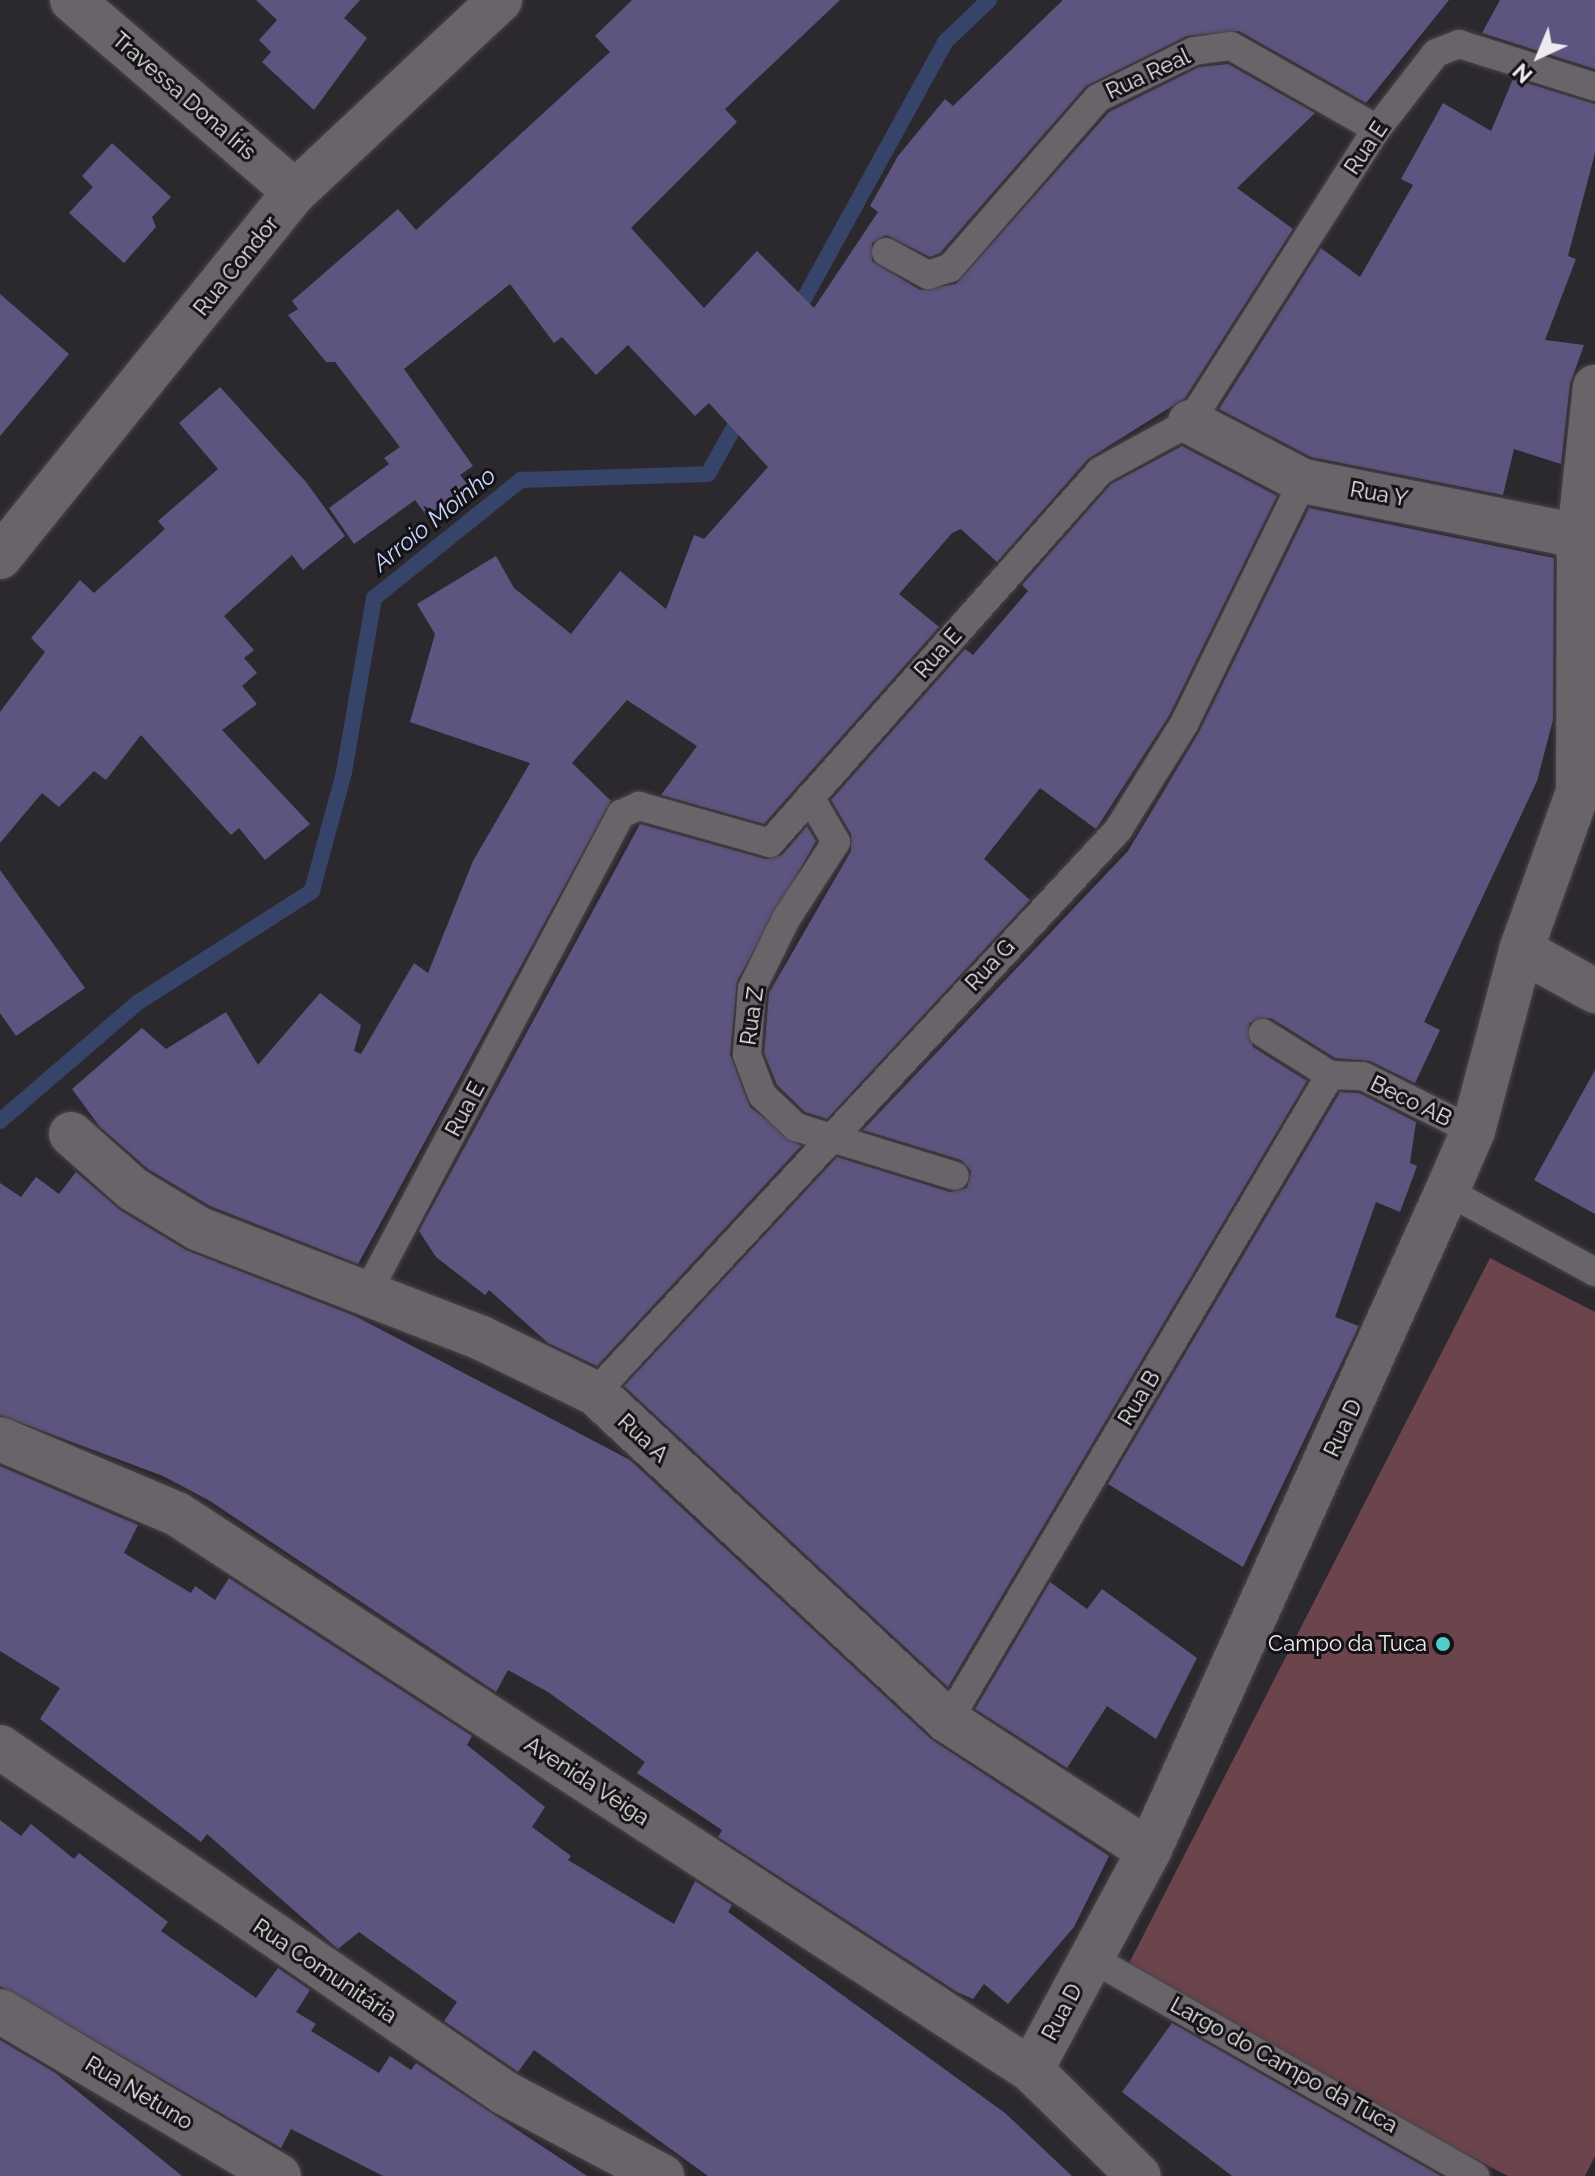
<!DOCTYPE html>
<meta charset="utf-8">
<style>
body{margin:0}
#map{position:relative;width:1595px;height:2176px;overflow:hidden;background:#2c292e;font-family:Raleway,sans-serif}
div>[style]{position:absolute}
.green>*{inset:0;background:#6b444c}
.stream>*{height:16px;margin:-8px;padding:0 8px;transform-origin:8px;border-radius:8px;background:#36446a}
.building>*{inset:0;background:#5d557f}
.roads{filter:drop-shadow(0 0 2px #49454a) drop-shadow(0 0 2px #49454a)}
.lane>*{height:28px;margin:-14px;padding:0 14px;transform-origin:14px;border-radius:14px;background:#69646a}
.street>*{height:44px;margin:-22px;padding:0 22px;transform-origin:22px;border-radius:22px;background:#69646a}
.dots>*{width:22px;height:22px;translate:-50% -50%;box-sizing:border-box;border:4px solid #141214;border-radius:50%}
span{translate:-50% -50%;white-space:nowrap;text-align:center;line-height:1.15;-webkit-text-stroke:6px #141214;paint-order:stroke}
.street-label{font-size:22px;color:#eeebef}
.poi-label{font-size:22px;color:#eeebef}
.right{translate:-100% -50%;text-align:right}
.water-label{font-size:24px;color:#c4d4fc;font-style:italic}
.north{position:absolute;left:1499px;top:16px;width:80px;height:80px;-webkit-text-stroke:6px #141214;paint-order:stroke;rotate:224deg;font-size:22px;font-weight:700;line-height:32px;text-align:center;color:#eeebef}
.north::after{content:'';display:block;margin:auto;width:28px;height:36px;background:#eeebef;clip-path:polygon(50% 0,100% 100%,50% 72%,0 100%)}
</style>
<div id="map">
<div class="green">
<i style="clip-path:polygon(1490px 1258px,1595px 1312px,1595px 2156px,1585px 2176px,1508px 2176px,1122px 1977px)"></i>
</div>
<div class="stream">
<i style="left:794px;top:317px;width:314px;rotate:-61.2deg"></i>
<i style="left:945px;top:42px;width:61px;rotate:-43.7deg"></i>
<i style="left:0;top:1121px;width:181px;rotate:-40.7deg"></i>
<i style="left:137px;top:1003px;width:208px;rotate:-32.6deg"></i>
<i style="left:312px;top:891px;width:123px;rotate:-74.9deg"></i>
<i style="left:344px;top:772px;width:177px;rotate:-80.2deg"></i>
<i style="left:374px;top:598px;width:189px;rotate:-38.8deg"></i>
<i style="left:521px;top:480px;width:187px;rotate:-1.8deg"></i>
<i style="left:708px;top:474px;width:72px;rotate:-60.9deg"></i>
</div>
<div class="building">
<i style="clip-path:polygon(256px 0,360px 0,344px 18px,367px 38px,314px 110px,262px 62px,271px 52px,259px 40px,277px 20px)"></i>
<i style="clip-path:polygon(632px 0,840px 0,725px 109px,737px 122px,631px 228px,704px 308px,757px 251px,814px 308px,878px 212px,870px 206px,898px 156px,945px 99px,953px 106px,1063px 0,1449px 0,1366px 103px,1239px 31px,1187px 36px,1086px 86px,940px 253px,930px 257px,886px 235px,872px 243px,872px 261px,920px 290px,956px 284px,1109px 112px,1199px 67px,1228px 64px,1315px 113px,1237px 188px,1293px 229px,1185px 398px,1088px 459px,997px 562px,961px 529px,952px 533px,899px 594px,939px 627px,764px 824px,661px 795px,697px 746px,627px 700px,572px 763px,611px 801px,358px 1264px,210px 1206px,148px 1169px,100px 1127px,72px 1089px,142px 1028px,166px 1049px,226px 1012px,258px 1065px,320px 993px,361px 1025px,354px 1051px,361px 1054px,414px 963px,428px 973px,473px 861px,530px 763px,410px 722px,435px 634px,417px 604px,496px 556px,514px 588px,571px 634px,620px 571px,666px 609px,694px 535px,704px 539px,768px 467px,709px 403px,695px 416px,628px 345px,596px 375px,562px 337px,554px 343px,510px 284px,404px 369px,473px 466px,460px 475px,468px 485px,427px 516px,415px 500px,354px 544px,329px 508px,389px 464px,384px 458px,400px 447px,335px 362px,326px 362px,288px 315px,298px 309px,292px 301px,398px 209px,416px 230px,610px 52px,595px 36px)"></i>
<i style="clip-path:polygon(1500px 0,1595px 0,1595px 69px,1482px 33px)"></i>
<i style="clip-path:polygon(1513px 79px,1595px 104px,1595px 153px,1568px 256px,1576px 259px,1545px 340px,1584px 345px,1570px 384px,1561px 464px,1514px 449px,1503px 495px,1311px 457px,1219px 409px,1321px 248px,1360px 277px,1413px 185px,1401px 179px,1443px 103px,1491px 131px)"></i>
<i style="clip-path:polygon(112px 143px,171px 197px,152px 217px,156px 227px,124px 263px,69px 213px,93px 187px,82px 176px)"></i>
<i style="clip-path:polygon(0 294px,69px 354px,0 436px)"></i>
<i style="clip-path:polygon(220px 387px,306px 482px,345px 536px,303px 570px,292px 555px,224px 616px,254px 650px,244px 658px,257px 673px,242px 686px,257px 704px,222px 730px,310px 824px,265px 860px,239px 828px,231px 835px,141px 735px,106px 780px,94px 771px,59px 807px,42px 793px,0 843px,0 712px,45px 652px,31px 638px,80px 580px,94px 593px,165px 529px,158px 521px,218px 469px,179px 423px)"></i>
<i style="clip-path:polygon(1182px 446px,1277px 496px,1169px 716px,1096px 829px,1040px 788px,984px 859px,1030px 900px,827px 1119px,805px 1112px,777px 1085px,764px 1053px,769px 993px,851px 851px,851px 834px,831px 800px,965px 649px,973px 655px,1028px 591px,1022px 585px,1111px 484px)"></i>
<i style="clip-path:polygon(1309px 508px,1554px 558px,1553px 720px,1537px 781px,1424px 1022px,1440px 1030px,1415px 1083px,1370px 1061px,1335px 1058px,1271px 1018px,1249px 1023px,1253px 1047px,1307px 1081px,948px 1687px,624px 1386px,837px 1157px,950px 1192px,967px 1188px,971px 1171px,961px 1160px,863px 1130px,1128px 851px,1199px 732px)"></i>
<i style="clip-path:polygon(640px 824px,766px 859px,782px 855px,807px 826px,816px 841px,737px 981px,730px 1054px,750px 1107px,801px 1146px,597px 1366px,548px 1343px,489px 1290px,485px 1295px,436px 1257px,419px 1231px)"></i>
<i style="clip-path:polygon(0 870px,85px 988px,16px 1036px,0 1013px)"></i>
<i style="clip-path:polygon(1595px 1070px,1595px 1214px,1534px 1180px)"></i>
<i style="clip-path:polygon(1340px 1092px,1359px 1093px,1416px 1122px,1410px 1163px,1417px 1166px,1400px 1212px,1376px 1202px,1335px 1317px,1359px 1326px,1243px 1567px,1108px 1484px)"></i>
<i style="clip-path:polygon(76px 1172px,120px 1210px,186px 1250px,355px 1316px,630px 1460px,931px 1739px,1109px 1856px,1074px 1927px,1008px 2004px,984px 1984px,973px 1999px,957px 1992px,718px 1837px,722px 1830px,637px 1773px,645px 1762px,548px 1692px,508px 1670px,496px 1692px,210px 1501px,163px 1476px,0 1415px,0 1183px,21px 1197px,36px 1177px,59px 1194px)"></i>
<i style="clip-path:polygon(0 1466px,138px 1525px,124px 1553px,191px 1593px,195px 1586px,215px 1600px,229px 1578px,472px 1736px,467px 1745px,545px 1807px,532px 1827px,571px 1856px,568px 1860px,674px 1924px,695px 1881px,732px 1905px,728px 1912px,1005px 2113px,1072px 2176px,708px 2176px,534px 2050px,518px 2072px,444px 2021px,457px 2002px,359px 1932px,338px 1949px,207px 1834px,201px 1842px,40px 1719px,60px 1688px,0 1651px)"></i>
<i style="clip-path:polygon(1050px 1582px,1087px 1609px,1102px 1589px,1197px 1658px,1156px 1739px,1107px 1706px,1067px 1768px,975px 1709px)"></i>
<i style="clip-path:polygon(0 1820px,21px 1836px,31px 1824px,74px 1859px,79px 1853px,168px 1922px,161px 1931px,256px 1998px,278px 1968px,310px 1990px,296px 2012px,316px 2024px,311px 2031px,379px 2073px,390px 2056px,411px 2070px,416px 2063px,587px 2176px,383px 2176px,291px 2129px,281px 2148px,0 1986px)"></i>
<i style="clip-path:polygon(1172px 2023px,1441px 2176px,1232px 2176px,1122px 2092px)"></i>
<i style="clip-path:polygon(0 2040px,54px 2072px,182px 2176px,0 2176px)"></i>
</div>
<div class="roads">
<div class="lane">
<i style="left:886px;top:252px;width:48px;rotate:28.7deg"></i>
<i style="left:928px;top:275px;width:23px;rotate:-18deg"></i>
<i style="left:950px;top:268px;width:225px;rotate:-49deg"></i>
<i style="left:1098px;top:98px;width:107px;rotate:-26.1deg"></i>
<i style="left:1194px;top:51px;width:37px;rotate:-8deg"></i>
<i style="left:1231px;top:46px;width:168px;rotate:29.6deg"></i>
<i style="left:810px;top:797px;width:52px;rotate:60deg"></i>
<i style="left:836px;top:842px;width:92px;rotate:123deg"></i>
<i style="left:786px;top:919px;width:77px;rotate:116.2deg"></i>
<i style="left:752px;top:988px;width:67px;rotate:94.3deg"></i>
<i style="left:747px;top:1055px;width:43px;rotate:69.4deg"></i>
<i style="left:762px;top:1095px;width:47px;rotate:43.3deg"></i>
<i style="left:796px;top:1127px;width:166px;rotate:17.1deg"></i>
<i style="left:1263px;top:1033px;width:79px;rotate:32.1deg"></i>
<i style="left:1330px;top:1075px;width:33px;rotate:2deg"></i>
<i style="left:1363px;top:1076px;width:123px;rotate:26.6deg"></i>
<i style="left:1447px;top:1191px;width:169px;rotate:28.7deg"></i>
<i style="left:365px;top:1297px;width:547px;rotate:-62.08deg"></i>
<i style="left:621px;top:814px;width:20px;rotate:-24deg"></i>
<i style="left:639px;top:806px;width:136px;rotate:15.8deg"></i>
<i style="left:770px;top:843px;width:497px;rotate:-48.4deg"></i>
<i style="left:1100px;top:471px;width:102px;rotate:-28.6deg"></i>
<i style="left:1190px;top:422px;width:348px;rotate:-57.5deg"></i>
<i style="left:1377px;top:129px;width:96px;rotate:-52.2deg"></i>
<i style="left:1436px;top:53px;width:25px;rotate:-21deg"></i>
<i style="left:1459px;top:44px;width:143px;rotate:17.5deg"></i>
<i style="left:595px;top:1393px;width:768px;rotate:-47.11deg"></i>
<i style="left:1118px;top:830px;width:125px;rotate:-58.1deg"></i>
<i style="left:1184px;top:724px;width:271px;rotate:-63.9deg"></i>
<i style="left:948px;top:1721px;width:750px;rotate:-59.4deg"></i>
<i style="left:1091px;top:1958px;width:442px;rotate:29.6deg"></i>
</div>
<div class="street">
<i style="left:72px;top:0;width:294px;rotate:40.7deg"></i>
<i style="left:1190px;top:422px;width:127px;rotate:27.6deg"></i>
<i style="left:1303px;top:481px;width:281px;rotate:11.3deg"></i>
<i style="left:0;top:557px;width:469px;rotate:-51.1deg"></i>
<i style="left:295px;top:192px;width:281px;rotate:-43.1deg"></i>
<i style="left:1578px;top:792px;width:256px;rotate:-89.8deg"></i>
<i style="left:1579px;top:536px;width:150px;rotate:-83.9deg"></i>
<i style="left:1521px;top:950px;width:85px;rotate:29deg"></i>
<i style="left:71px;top:1134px;width:83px;rotate:41.6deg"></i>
<i style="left:133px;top:1189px;width:77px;rotate:31.2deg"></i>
<i style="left:199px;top:1229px;width:302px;rotate:21.1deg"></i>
<i style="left:481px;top:1338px;width:127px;rotate:25.8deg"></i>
<i style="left:595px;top:1393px;width:482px;rotate:42.9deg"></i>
<i style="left:948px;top:1721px;width:239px;rotate:32.9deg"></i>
<i style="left:0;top:1439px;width:192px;rotate:23deg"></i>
<i style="left:177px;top:1514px;width:1019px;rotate:33.07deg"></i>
<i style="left:1031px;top:2070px;width:151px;rotate:44.5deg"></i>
<i style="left:0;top:1747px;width:612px;rotate:34.42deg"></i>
<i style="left:505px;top:2093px;width:178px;rotate:27.9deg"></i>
<i style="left:0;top:2011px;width:324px;rotate:30.6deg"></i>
<i style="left:1031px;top:2070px;width:249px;rotate:-61.7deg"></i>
<i style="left:1149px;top:1851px;width:724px;rotate:-65.7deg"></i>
<i style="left:1447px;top:1191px;width:65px;rotate:-66.6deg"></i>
<i style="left:1473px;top:1131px;width:187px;rotate:-75.1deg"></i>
<i style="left:1521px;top:950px;width:168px;rotate:-70.2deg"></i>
<i style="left:1578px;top:792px;width:34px;rotate:-60deg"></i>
</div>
</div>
<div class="dots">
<i style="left:1443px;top:1644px;background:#53cdca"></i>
</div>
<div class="street-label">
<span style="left:1148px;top:74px;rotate:-25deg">Rua Real</span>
<span style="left:184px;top:96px;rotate:41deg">Travessa Dona Íris</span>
<span style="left:1366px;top:148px;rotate:-56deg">Rua E</span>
<span style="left:236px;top:266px;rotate:-51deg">Rua Condor</span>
<span style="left:1379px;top:494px;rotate:10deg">Rua Y</span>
<span style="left:938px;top:653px;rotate:-48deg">Rua E</span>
<span style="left:990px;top:965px;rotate:-47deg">Rua G</span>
<span style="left:752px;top:1016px;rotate:-82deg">Rua Z</span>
<span style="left:1411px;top:1101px;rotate:26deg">Beco AB</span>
<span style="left:465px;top:1109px;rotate:-62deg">Rua E</span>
<span style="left:1139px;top:1398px;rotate:-59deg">Rua B</span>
<span style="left:1343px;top:1428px;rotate:-65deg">Rua D</span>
<span style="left:643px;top:1438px;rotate:43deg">Rua A</span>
<span style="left:587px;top:1781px;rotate:33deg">Avenida Veiga</span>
<span style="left:325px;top:1971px;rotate:34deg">Rua Comunitária</span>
<span style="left:1062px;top:2012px;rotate:-62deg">Rua D</span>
<span style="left:1284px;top:2065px;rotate:29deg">Largo do Campo da Tuca</span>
<span style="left:139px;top:2093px;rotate:31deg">Rua Netuno</span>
</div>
<div class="poi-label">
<span class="right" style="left:1427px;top:1644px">Campo da Tuca</span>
</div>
<div class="water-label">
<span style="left:434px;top:519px;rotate:-39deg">Arroio Moinho</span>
</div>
<div class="north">N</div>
</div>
